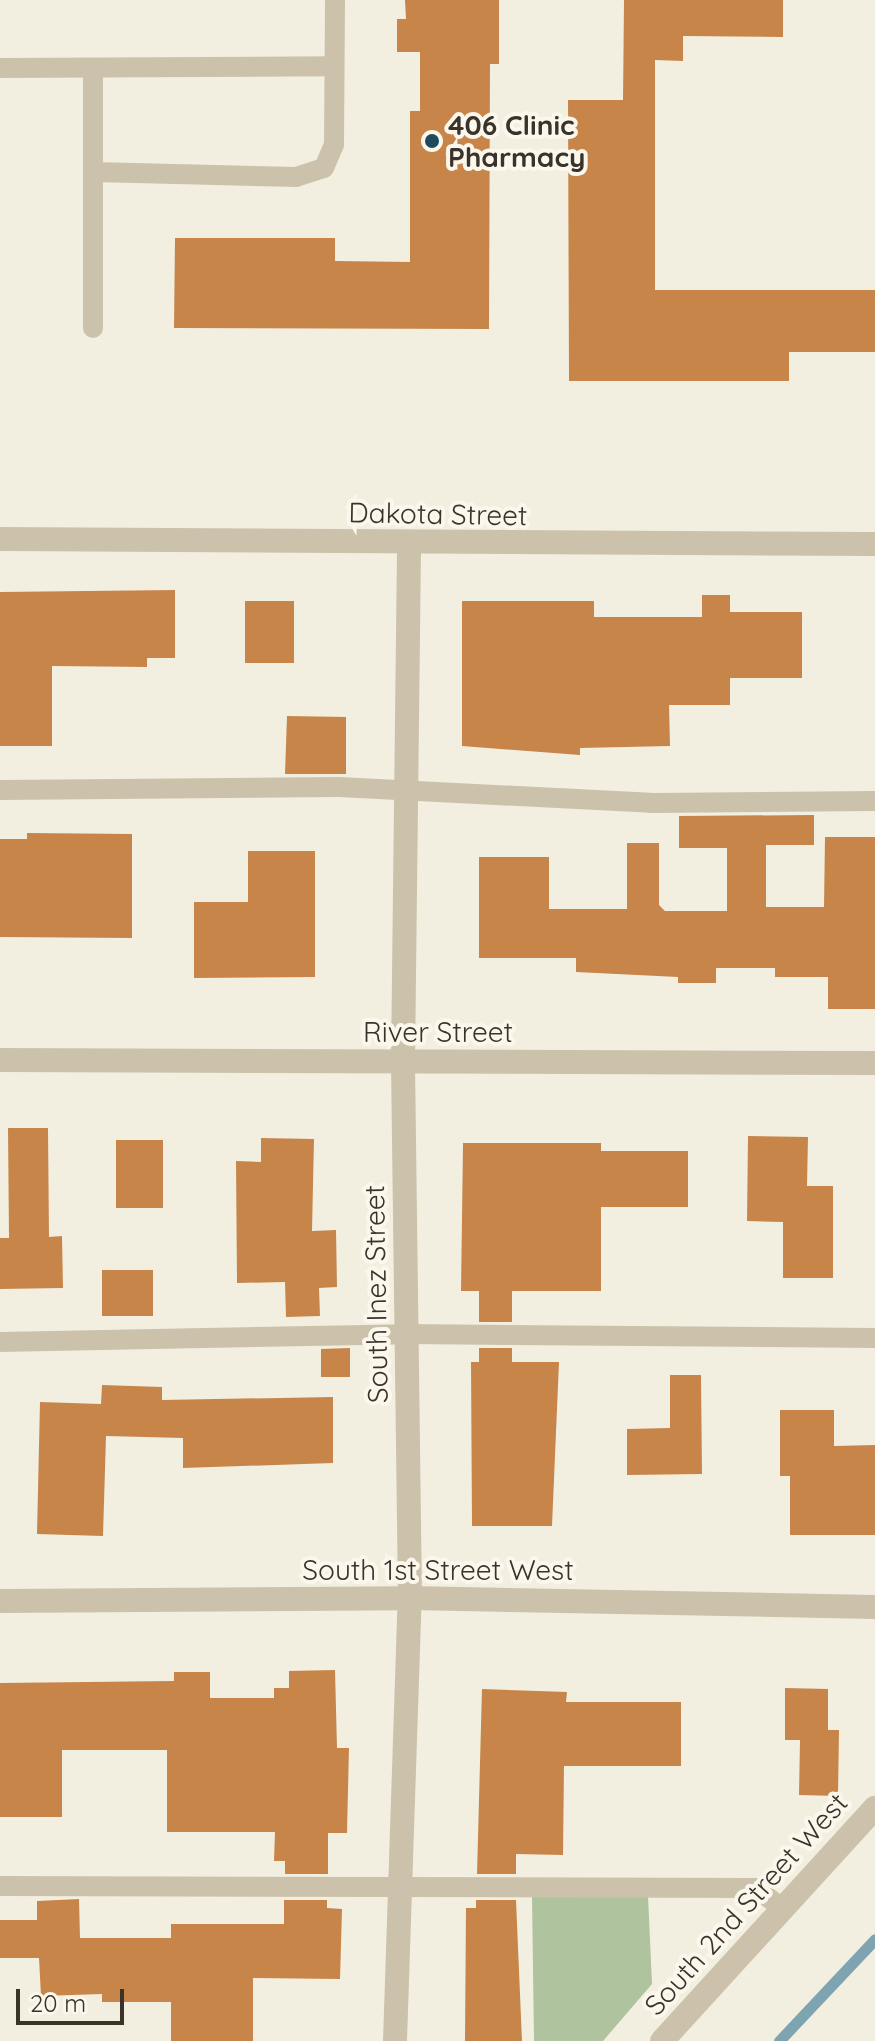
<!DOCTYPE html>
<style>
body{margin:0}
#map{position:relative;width:875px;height:2041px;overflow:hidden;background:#f3efe0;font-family:Quicksand,sans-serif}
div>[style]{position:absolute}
.green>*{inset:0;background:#afc39f}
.stream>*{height:11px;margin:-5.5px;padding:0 5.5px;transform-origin:5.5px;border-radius:5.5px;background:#7ea3b1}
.building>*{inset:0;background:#c7854a}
.lane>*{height:20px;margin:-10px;padding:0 10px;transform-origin:10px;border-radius:10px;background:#ccc2ab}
.street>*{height:24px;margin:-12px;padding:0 12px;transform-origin:12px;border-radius:12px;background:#ccc2ab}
.dots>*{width:22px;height:22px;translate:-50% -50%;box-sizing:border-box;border:4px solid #fbf7ed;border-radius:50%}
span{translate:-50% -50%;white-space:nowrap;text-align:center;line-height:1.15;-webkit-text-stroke:8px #fbf7ed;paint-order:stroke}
.poi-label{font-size:28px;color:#3a332a;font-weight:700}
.left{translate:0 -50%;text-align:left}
.street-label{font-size:28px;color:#3a332a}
.scale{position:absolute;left:16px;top:1989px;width:108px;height:36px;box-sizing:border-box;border:4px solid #3a332a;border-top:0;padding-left:10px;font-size:24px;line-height:28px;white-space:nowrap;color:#3a332a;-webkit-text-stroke:6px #fbf7ed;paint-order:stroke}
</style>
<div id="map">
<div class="green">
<i style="clip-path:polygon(532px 1896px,648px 1896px,652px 1984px,603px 2041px,534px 2041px)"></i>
</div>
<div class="stream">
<i style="left:779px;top:2041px;width:140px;rotate:-46.7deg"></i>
</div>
<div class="building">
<i style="clip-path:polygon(405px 0,499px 0,499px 64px,490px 64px,489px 329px,174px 328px,175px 238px,335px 238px,335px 261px,410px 262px,410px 111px,420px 111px,420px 52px,397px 52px,397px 19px,406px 19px)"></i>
<i style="clip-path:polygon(624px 0,783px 0,783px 37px,683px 36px,683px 61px,655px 60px,655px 290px,875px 290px,875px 352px,789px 352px,789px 381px,569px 381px,568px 100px,623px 100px)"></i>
<i style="clip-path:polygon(175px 590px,175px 658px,147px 658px,147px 667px,52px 666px,52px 746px,0 746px,0 592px)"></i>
<i style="clip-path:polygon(702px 595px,730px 595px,730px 612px,802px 612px,802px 678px,730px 678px,730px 705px,669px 705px,670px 746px,580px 748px,580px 755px,462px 746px,462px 601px,594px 601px,594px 617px,702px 617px)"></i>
<i style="clip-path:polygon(245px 601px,294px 601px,294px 663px,245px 663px)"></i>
<i style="clip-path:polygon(287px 716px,346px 717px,346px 774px,285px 774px)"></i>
<i style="clip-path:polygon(814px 815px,814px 845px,766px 845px,766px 907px,824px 907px,825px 837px,875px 837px,875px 1009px,828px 1009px,828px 977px,775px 977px,775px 968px,716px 968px,716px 983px,678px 983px,678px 977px,576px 972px,576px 958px,479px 958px,479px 857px,549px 857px,549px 909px,627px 909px,627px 843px,659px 843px,659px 905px,665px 911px,727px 911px,727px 848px,679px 848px,679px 816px)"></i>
<i style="clip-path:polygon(27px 833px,132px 834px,132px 938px,0 937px,0 839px,27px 839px)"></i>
<i style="clip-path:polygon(248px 851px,315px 851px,315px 977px,194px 978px,194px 902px,248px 902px)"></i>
<i style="clip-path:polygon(8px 1128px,48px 1128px,49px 1237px,62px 1236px,63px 1288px,0 1289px,0 1238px,9px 1238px)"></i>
<i style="clip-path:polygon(748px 1136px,808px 1137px,807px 1186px,833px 1186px,833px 1278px,783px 1278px,783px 1222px,747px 1221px)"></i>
<i style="clip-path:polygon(261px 1138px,314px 1139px,312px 1231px,336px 1230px,337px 1287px,319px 1288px,320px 1316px,286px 1317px,285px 1282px,237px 1283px,236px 1161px,261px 1162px)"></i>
<i style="clip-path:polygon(116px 1140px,163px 1140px,163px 1208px,116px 1208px)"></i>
<i style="clip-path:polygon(463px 1143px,601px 1143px,601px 1151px,688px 1151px,688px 1207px,601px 1207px,601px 1291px,512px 1291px,512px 1322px,479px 1322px,479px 1291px,461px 1291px)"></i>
<i style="clip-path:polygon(102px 1270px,153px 1270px,153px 1316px,102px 1316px)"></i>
<i style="clip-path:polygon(350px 1348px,350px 1377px,321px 1377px,321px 1349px)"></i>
<i style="clip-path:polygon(479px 1348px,512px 1348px,512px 1362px,559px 1362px,552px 1526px,472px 1526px,471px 1362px,479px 1362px)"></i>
<i style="clip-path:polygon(670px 1375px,701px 1375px,702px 1474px,627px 1475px,627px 1429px,670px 1428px)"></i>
<i style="clip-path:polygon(102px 1385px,162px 1387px,162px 1400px,333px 1397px,333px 1463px,183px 1468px,183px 1438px,106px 1436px,103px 1536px,37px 1534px,40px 1402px,101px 1404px)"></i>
<i style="clip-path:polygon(780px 1410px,834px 1410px,834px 1446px,875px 1445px,875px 1535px,790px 1535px,790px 1476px,780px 1476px)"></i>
<i style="clip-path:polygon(335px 1670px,337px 1748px,349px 1748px,347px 1833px,328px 1833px,328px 1874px,285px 1874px,285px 1861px,274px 1861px,275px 1832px,167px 1832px,167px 1750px,62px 1750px,62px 1817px,0 1817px,0 1683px,174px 1681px,174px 1672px,210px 1672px,210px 1698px,274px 1698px,274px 1688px,289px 1688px,289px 1671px)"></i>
<i style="clip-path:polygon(785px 1688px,828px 1689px,828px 1730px,839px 1730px,838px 1796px,799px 1795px,800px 1740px,785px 1740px)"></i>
<i style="clip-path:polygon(482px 1689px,567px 1692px,566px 1702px,681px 1702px,681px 1766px,564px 1766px,563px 1855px,516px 1854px,516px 1874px,477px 1874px)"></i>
<i style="clip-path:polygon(79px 1899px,80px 1938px,171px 1938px,171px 1924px,284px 1924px,284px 1900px,327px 1900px,327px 1908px,342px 1909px,340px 1979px,253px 1978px,253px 2041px,171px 2041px,171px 2002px,102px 2002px,102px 1994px,41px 1996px,39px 1958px,0 1958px,0 1920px,37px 1920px,37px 1901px)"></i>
<i style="clip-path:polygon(476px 1900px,516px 1900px,522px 2041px,465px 2041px,466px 1908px,476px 1908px)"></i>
</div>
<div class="lane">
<i style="left:0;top:68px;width:334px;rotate:-0.3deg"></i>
<i style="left:93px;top:69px;width:259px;rotate:90deg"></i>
<i style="left:93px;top:172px;width:203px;rotate:1.4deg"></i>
<i style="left:296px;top:177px;width:29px;rotate:-18deg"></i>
<i style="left:324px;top:168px;width:25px;rotate:-67deg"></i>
<i style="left:334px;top:145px;width:145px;rotate:-89.6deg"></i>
<i style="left:0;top:790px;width:339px;rotate:-0.5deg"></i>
<i style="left:339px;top:787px;width:312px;rotate:2.9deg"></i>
<i style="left:651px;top:803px;width:224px;rotate:-0.5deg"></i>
<i style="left:0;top:1342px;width:406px;rotate:-1.1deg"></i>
<i style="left:406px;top:1334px;width:469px;rotate:0.5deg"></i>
<i style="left:0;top:1886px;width:756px;rotate:0.15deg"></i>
<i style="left:756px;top:1888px;width:34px;rotate:38deg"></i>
</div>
<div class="street">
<i style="left:0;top:539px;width:875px;rotate:0.33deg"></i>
<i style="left:0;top:1060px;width:875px;rotate:0.2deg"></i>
<i style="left:0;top:1601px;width:410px;rotate:-0.4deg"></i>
<i style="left:410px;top:1598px;width:465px;rotate:1.1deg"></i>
<i style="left:395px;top:2041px;width:443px;rotate:-88.1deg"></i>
<i style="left:410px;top:1598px;width:536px;rotate:-90.75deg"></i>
<i style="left:403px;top:1062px;width:516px;rotate:-89.33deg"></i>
<i style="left:662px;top:2041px;width:316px;rotate:-47.6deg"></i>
</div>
<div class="dots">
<i style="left:432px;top:141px;background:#1f4a5c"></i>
</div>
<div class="poi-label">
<span class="left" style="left:448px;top:141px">406 Clinic<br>Pharmacy</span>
</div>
<div class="street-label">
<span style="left:438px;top:514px;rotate:1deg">Dakota Street</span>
<span style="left:438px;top:1032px">River Street</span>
<span style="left:376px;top:1294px;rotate:-91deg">South Inez Street</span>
<span style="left:438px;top:1570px">South 1st Street West</span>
<span style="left:746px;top:1904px;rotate:-48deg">South 2nd Street West</span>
</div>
<div class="scale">20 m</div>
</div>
